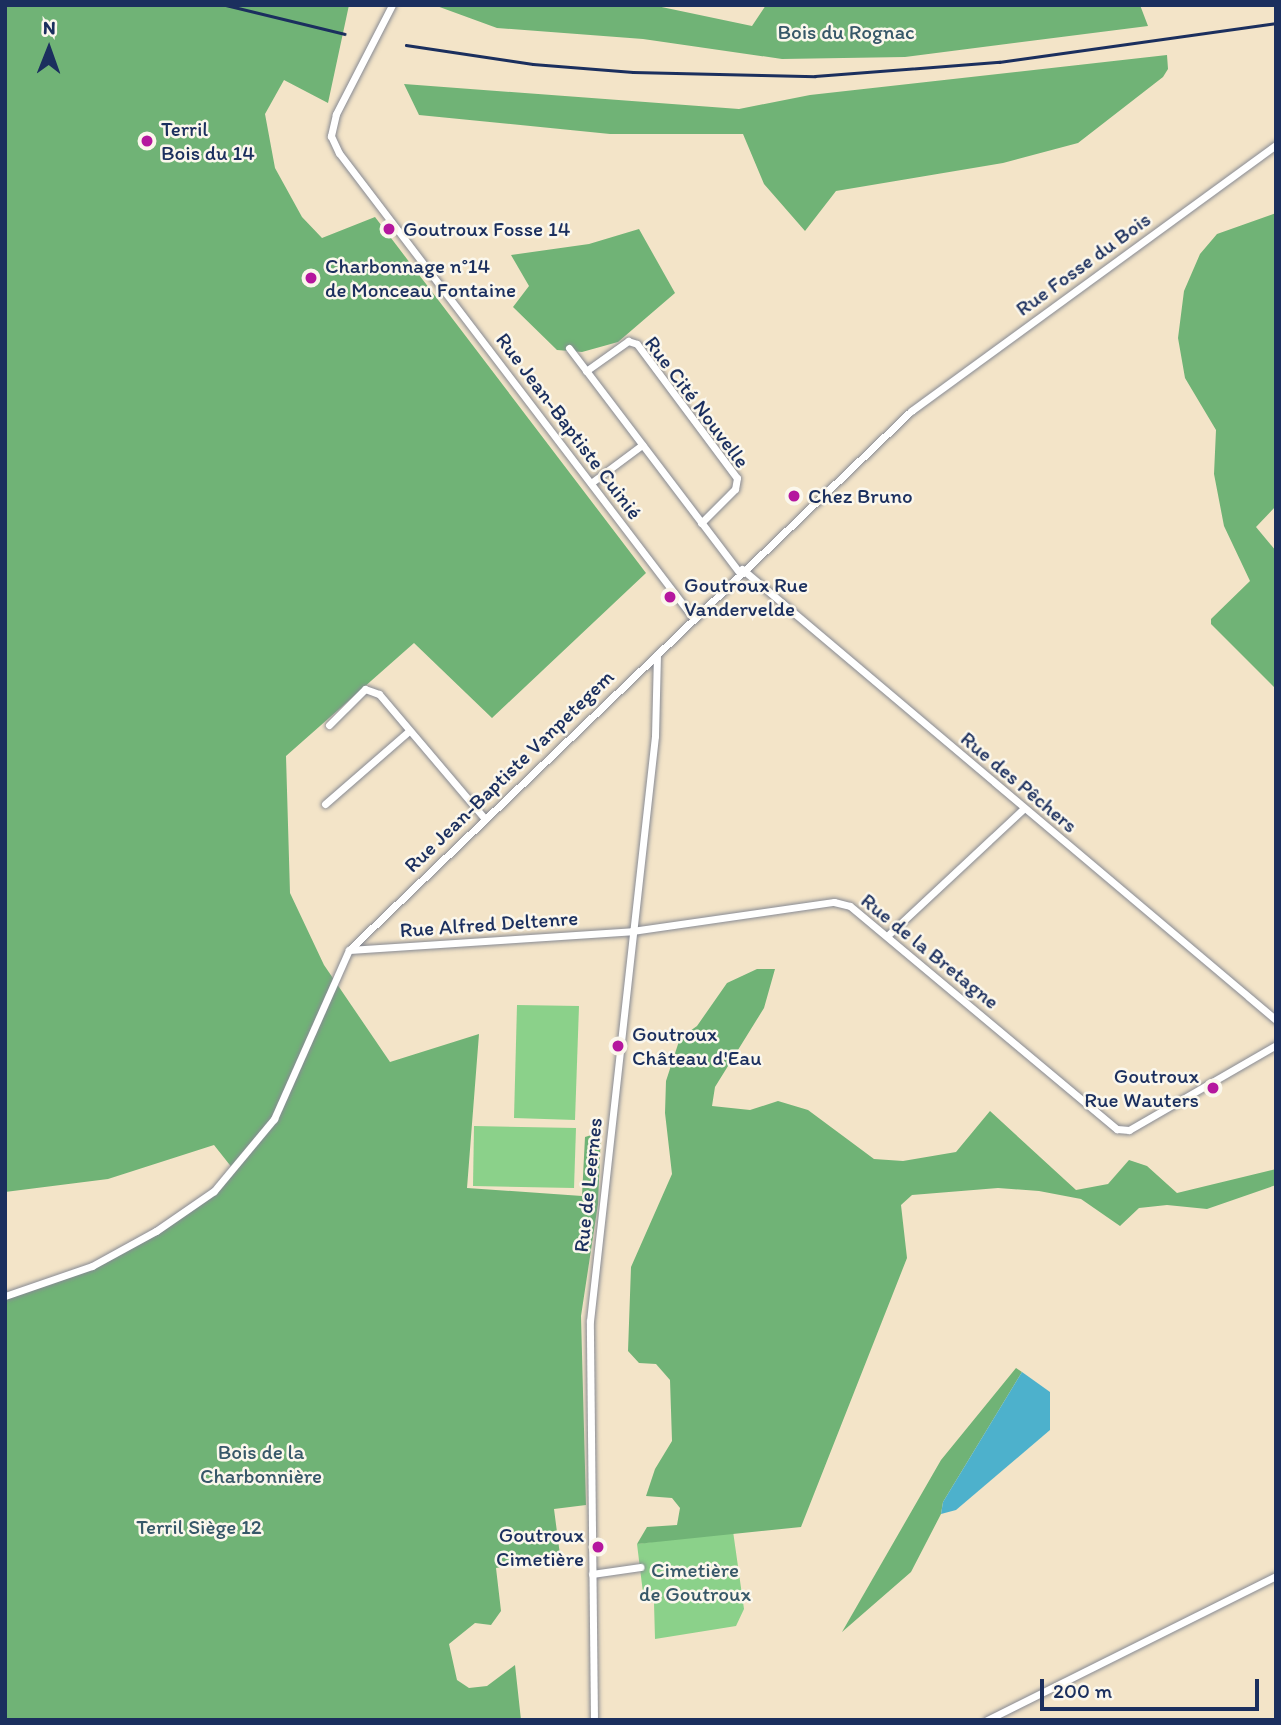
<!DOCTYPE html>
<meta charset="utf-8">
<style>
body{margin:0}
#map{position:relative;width:1281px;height:1725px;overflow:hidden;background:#f3e4c8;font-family:Itim,sans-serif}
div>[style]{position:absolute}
.green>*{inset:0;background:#8bd18a}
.forest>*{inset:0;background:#70b376}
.water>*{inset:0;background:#4db1cc}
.roads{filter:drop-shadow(0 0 2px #878a93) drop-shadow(0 0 2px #878a93)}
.minor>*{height:7px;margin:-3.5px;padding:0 3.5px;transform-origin:3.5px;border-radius:3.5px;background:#fff}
.rail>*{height:2.5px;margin:-1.25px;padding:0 1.25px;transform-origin:1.25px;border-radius:1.25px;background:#1b2f5e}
.dots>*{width:19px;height:19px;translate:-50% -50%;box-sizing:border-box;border:4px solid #fbf7ec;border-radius:50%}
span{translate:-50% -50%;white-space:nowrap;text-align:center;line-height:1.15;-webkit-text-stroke:5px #fbf7ec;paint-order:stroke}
.park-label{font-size:21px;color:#375869}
.poi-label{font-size:21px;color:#1b2f5e}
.left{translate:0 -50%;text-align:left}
.right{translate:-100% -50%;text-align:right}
.street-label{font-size:21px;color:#1b2f5e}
.frame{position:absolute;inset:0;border:7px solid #1b2f5e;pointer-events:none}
.north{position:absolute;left:14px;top:14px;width:70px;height:70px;-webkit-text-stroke:5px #fbf7ec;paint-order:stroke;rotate:1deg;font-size:19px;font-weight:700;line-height:28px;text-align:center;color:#1b2f5e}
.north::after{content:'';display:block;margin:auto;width:24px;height:32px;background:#1b2f5e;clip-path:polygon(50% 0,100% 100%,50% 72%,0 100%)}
.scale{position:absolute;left:1040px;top:1679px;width:219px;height:32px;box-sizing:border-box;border:4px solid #1b2f5e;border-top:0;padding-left:9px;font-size:21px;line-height:24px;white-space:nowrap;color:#1b2f5e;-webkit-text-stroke:5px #fbf7ec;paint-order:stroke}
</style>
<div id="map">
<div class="green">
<i style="clip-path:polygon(517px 1005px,579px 1006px,575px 1120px,514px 1118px)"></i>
<i style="clip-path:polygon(474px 1126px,576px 1128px,574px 1188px,473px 1186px)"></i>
<i style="clip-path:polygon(733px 1531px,744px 1609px,736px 1626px,655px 1639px,654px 1603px,644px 1601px,637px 1544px)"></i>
</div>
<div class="forest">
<i style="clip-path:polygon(5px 5px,349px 5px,328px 103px,284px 80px,265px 114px,275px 168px,302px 217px,322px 238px,375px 217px,646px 573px,492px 718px,414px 643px,286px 756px,290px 893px,324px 965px,390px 1062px,479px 1034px,467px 1188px,582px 1196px,585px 1137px,601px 1132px,598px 1204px,581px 1316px,586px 1505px,554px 1509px,560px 1555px,496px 1568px,501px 1611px,491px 1625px,475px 1623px,449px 1644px,457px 1680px,469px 1688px,487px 1686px,515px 1665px,521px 1720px,5px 1720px,5px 1296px,92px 1266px,156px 1231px,214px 1191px,233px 1169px,214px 1145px,108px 1179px,5px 1192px)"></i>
<i style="clip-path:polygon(434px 5px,652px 5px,752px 26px,766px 5px,1140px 5px,1148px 26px,905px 57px,782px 59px,643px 39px,497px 28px)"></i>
<i style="clip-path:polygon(1167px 55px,1168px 69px,1163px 77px,1078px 143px,1003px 163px,836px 191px,805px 231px,764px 184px,743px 134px,610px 134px,419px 115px,404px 84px,739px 109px,810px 95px)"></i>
<i style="clip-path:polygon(1276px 213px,1276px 506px,1256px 527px,1276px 551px,1276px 689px,1211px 624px,1211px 619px,1250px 581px,1224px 526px,1214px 474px,1216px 430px,1185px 378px,1178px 338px,1184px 291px,1200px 254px,1217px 234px)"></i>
<i style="clip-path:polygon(639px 229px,675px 293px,618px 342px,582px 352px,557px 350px,513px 307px,529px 286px,511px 255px,589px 244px)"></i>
<i style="clip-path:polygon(757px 969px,775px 969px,764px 1008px,715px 1087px,712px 1106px,750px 1110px,778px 1101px,808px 1110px,874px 1159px,903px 1161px,956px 1152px,990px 1111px,1076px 1190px,1108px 1184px,1129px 1160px,1147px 1166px,1177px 1193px,1276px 1169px,1276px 1185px,1207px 1209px,1167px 1205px,1139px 1208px,1120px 1226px,1081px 1199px,1039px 1191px,998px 1188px,912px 1195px,901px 1205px,907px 1258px,801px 1527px,637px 1544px,647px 1527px,677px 1525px,680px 1508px,672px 1498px,646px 1496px,655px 1469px,672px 1441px,670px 1380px,656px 1364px,639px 1363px,628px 1351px,631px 1267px,672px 1174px,665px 1113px,666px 1081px,680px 1038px,697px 1026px,727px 983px)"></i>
<i style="clip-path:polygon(1016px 1368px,1022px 1372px,943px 1502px,941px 1514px,911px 1572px,842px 1632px,941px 1460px)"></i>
</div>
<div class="water">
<i style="clip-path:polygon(1022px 1372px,1050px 1392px,1050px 1430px,956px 1510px,941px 1514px,943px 1502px)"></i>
</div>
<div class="roads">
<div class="minor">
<i style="left:392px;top:5px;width:123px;rotate:117.2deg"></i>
<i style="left:336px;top:114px;width:23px;rotate:103deg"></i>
<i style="left:331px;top:136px;width:19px;rotate:65deg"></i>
<i style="left:339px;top:153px;width:586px;rotate:52.7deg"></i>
<i style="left:569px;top:348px;width:281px;rotate:52.8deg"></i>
<i style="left:586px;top:371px;width:52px;rotate:-35.5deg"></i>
<i style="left:628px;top:341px;width:9px;rotate:18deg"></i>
<i style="left:637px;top:344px;width:167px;rotate:53.3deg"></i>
<i style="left:737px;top:478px;width:11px;rotate:100deg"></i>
<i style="left:735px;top:489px;width:48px;rotate:135deg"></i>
<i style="left:591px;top:483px;width:64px;rotate:-36.7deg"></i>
<i style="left:742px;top:569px;width:699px;rotate:40.18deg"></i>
<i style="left:329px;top:725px;width:51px;rotate:-45deg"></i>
<i style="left:365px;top:689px;width:15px;rotate:20deg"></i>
<i style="left:379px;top:694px;width:164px;rotate:49.7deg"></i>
<i style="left:325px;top:804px;width:111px;rotate:-41deg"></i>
<i style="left:887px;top:936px;width:186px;rotate:-43deg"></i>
<i style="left:349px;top:950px;width:284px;rotate:-3.8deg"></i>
<i style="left:632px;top:931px;width:204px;rotate:-8.2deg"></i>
<i style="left:834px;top:902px;width:16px;rotate:14deg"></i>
<i style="left:850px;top:906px;width:348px;rotate:39.9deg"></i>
<i style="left:1117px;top:1129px;width:12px;rotate:5deg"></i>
<i style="left:1129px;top:1130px;width:170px;rotate:-30deg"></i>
<i style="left:5px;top:1296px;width:92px;rotate:-19deg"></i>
<i style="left:92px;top:1266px;width:73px;rotate:-28.7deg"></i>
<i style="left:156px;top:1231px;width:70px;rotate:-34.6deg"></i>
<i style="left:214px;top:1191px;width:94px;rotate:-50.2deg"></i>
<i style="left:274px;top:1119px;width:185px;rotate:-66.1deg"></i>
<i style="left:349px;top:950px;width:779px;rotate:-43.8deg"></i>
<i style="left:911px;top:411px;width:452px;rotate:-36.1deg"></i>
<i style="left:592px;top:1574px;width:49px;rotate:-8.3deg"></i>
<i style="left:594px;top:1720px;width:399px;rotate:-90.6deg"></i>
<i style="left:590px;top:1321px;width:589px;rotate:-83.66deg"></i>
<i style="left:655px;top:736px;width:81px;rotate:-88.6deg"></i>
<i style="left:987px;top:1720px;width:323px;rotate:-26.5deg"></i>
</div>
</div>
<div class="rail">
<i style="left:226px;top:5px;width:122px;rotate:13.7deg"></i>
<i style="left:406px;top:45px;width:128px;rotate:8.5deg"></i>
<i style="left:533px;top:64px;width:100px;rotate:4.6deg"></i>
<i style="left:633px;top:72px;width:182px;rotate:1.3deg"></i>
<i style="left:815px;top:76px;width:185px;rotate:-4.4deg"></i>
<i style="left:999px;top:62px;width:280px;rotate:-8deg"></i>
</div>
<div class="dots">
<i style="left:147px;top:141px;background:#b5179e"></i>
<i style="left:389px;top:229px;background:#b5179e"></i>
<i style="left:311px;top:278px;background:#b5179e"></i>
<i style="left:794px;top:496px;background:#b5179e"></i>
<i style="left:670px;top:597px;background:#b5179e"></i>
<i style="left:618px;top:1046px;background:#b5179e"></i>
<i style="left:1213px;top:1088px;background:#b5179e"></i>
<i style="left:598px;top:1547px;background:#b5179e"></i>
</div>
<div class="park-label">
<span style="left:846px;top:32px">Bois du Rognac</span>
<span style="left:261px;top:1464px">Bois de la<br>Charbonnière</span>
<span style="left:199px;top:1527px">Terril Siège 12</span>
<span style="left:695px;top:1582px">Cimetière<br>de Goutroux</span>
</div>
<div class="poi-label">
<span class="left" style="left:161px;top:141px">Terril<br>Bois du 14</span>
<span class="left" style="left:403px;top:229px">Goutroux Fosse 14</span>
<span class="left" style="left:325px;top:278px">Charbonnage n°14<br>de Monceau Fontaine</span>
<span class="left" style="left:808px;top:496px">Chez Bruno</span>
<span class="left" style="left:684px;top:597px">Goutroux Rue<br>Vandervelde</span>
<span class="left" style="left:632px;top:1046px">Goutroux<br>Château d'Eau</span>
<span class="right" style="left:1199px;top:1088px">Goutroux<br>Rue Wauters</span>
<span class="right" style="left:584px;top:1547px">Goutroux<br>Cimetière</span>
</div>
<div class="street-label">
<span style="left:1083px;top:264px;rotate:-36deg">Rue Fosse du Bois</span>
<span style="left:697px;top:402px;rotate:53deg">Rue Cité Nouvelle</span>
<span style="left:569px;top:426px;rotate:53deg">Rue Jean-Baptiste Cuinié</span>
<span style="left:509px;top:771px;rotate:-44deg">Rue Jean-Baptiste Vanpetegem</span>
<span style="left:1019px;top:782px;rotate:40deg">Rue des Pêchers</span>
<span style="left:489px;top:924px;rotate:-4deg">Rue Alfred Deltenre</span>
<span style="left:930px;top:951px;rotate:39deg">Rue de la Bretagne</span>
<span style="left:588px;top:1185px;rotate:-84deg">Rue de Leernes</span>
</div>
<div class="frame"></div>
<div class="north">N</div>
<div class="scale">200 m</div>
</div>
